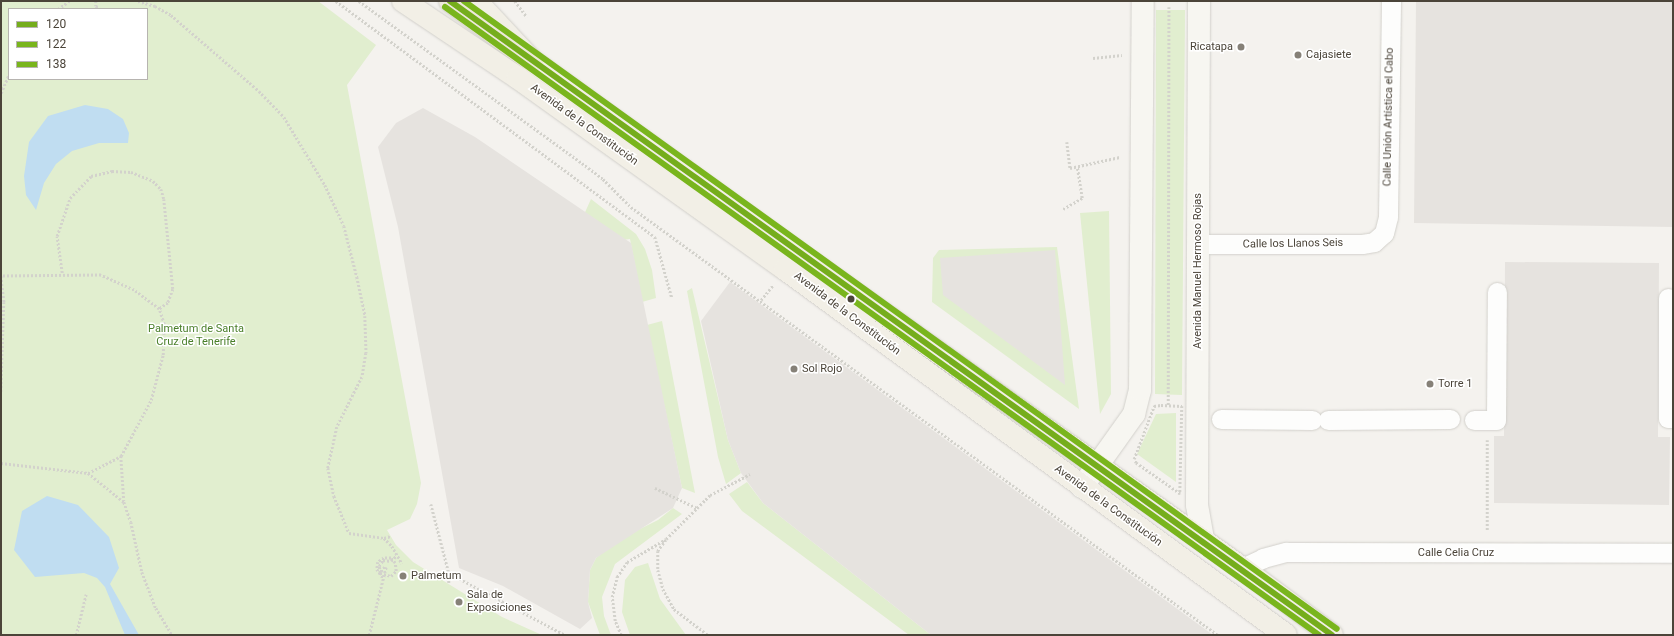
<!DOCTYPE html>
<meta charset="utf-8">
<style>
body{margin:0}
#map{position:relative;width:1674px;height:636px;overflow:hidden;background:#f4f2ee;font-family:Roboto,sans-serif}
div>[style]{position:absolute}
.green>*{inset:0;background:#e1eecf}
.parking>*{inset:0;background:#e6e3df}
.water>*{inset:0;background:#c0ddf1}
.path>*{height:2.5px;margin-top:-1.25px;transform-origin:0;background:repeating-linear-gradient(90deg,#d3d2cc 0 2px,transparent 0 4px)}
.roads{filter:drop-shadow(0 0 1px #d2d0cb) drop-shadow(0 0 1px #d2d0cb)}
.street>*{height:19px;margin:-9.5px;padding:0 9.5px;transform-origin:9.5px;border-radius:9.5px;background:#fdfdfc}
.secondary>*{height:22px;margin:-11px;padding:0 11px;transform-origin:11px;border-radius:11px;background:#f7f6f1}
.primary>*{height:22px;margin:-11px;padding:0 11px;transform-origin:11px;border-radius:11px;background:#f2efe6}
.highway>*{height:22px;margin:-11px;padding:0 11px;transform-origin:11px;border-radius:11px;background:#ede8db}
.bus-1>*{height:6px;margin:-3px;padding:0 3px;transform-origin:3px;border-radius:3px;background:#75ad1c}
.bus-2>*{height:6px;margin:-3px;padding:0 3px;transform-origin:3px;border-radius:3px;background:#79b51d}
.bus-3>*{height:6px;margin:-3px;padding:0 3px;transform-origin:3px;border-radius:3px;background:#79b51d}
.dots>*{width:11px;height:11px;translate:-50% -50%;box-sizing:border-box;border:2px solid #fff;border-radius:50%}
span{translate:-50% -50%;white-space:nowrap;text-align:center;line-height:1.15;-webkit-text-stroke:3px #fff;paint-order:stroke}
.poi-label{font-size:11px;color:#4b4439}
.right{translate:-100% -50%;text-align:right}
.left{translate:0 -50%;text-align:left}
.street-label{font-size:11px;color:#4b4439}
.park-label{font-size:11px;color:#4a7f2a}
.frame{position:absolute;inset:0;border:2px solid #4b4439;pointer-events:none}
.legend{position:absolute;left:8px;top:8px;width:140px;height:72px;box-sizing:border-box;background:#fff;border:1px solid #b7b4b0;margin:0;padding:5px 7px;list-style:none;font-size:12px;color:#4b4439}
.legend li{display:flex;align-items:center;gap:8px;height:20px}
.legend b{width:20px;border:1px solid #b7b4b0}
</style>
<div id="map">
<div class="green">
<i style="clip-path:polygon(evenodd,1px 1px,318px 1px,376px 45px,347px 85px,421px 483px,417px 504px,410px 519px,387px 530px,396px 545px,413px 562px,502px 617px,542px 635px,1px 635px,1px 1px,9px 9px,147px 9px,147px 79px,9px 79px,9px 9px)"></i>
<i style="clip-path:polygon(1156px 10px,1185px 10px,1182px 395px,1155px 394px)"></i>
<i style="clip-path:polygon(591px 199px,636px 234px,645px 249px,652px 270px,656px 298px,642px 302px,630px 239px,615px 241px,582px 219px)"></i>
<i style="clip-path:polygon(1109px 211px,1111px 394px,1100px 414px,1080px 213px)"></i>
<i style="clip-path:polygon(1057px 247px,1079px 409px,932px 302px,933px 258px,939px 250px)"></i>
<i style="clip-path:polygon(692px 288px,728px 440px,741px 473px,726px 484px,718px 457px,687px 291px)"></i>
<i style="clip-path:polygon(662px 321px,695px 493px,682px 488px,647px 325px)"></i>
<i style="clip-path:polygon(1176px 413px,1176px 482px,1137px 454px,1156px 414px)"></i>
<i style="clip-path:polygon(747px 482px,763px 503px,931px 635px,909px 635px,742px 511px,729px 494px)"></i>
<i style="clip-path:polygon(673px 508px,682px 514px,615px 564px,602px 597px,604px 616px,611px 635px,600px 635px,588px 602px,590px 570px,596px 558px,616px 541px,658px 520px)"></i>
<i style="clip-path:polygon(648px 563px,660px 599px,686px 635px,630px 635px,622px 612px,625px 580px,635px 567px)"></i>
</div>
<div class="parking">
<i style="clip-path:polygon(1416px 1px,1673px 1px,1673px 227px,1414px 223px)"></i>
<i style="clip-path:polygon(423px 108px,475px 137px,631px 243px,682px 488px,673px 508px,596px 558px,590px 570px,588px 602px,592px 618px,580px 629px,503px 586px,459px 568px,398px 227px,378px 147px,396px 123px)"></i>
<i style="clip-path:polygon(1055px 250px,1065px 385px,943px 295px,940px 258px)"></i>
<i style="clip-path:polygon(1505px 262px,1659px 263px,1658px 437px,1670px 437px,1669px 505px,1494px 503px,1494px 436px,1504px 436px)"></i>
<i style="clip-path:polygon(730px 282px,1213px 635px,931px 635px,763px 503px,741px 473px,728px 440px,701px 321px)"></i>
</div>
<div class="water">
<i style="clip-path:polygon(85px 105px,108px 109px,123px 119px,129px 133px,128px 143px,99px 143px,72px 151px,56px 164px,44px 183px,36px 210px,26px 195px,24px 176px,29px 142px,48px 116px)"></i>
<i style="clip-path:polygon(47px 496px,78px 505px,109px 537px,119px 568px,110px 584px,139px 635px,125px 635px,105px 587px,97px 578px,84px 573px,35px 577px,14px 550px,22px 511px)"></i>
</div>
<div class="path">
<i style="left:96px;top:1px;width:5px;rotate:90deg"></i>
<i style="left:96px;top:6px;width:5px;rotate:37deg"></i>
<i style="left:138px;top:1px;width:18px;rotate:16deg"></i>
<i style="left:155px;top:6px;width:18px;rotate:29deg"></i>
<i style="left:171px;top:15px;width:116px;rotate:40.8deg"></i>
<i style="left:259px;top:91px;width:36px;rotate:46deg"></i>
<i style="left:284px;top:117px;width:79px;rotate:58.9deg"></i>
<i style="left:325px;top:185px;width:45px;rotate:65.1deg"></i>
<i style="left:344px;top:226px;width:53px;rotate:75.7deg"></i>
<i style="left:357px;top:277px;width:40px;rotate:78deg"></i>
<i style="left:365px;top:316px;width:37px;rotate:88deg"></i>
<i style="left:366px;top:353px;width:24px;rotate:99deg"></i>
<i style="left:362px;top:377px;width:56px;rotate:116.6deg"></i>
<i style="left:337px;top:427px;width:42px;rotate:102.4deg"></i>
<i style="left:328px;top:468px;width:29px;rotate:78deg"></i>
<i style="left:334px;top:496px;width:40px;rotate:68deg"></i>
<i style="left:349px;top:533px;width:35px;rotate:8deg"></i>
<i style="left:384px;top:538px;width:7px;rotate:-16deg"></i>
<i style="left:336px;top:1px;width:397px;rotate:36.5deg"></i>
<i style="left:655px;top:237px;width:63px;rotate:74.4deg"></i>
<i style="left:359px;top:1px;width:276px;rotate:36deg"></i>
<i style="left:582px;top:163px;width:26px;rotate:37deg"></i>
<i style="left:603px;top:179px;width:40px;rotate:45deg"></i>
<i style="left:631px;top:207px;width:726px;rotate:36.1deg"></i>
<i style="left:515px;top:1px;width:20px;rotate:53deg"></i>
<i style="left:58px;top:9px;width:14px;rotate:-36deg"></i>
<i style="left:1093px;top:58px;width:29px;rotate:-6deg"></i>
<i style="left:1px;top:93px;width:21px;rotate:-67deg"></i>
<i style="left:1067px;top:142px;width:26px;rotate:83deg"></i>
<i style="left:1070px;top:168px;width:51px;rotate:-12.4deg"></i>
<i style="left:1063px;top:209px;width:22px;rotate:-30deg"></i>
<i style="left:1082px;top:198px;width:31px;rotate:-99deg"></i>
<i style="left:62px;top:273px;width:37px;rotate:-98deg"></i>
<i style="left:57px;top:236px;width:40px;rotate:-71.1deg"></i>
<i style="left:70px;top:198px;width:30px;rotate:-46deg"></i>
<i style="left:91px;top:176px;width:22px;rotate:-13deg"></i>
<i style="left:112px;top:171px;width:19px;rotate:3deg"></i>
<i style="left:131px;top:172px;width:24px;rotate:22deg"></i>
<i style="left:153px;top:181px;width:11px;rotate:45deg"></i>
<i style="left:161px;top:189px;width:10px;rotate:73deg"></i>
<i style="left:164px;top:199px;width:90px;rotate:84.3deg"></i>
<i style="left:173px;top:289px;width:15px;rotate:110deg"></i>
<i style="left:168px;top:303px;width:11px;rotate:146deg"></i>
<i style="left:1px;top:276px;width:26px;rotate:83deg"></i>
<i style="left:4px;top:302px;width:91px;rotate:91.9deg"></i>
<i style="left:761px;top:300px;width:19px;rotate:-51deg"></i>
<i style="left:1161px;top:405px;width:21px;rotate:3deg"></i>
<i style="left:1182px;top:406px;width:88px;rotate:91.3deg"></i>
<i style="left:1180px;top:494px;width:54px;rotate:-144.8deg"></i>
<i style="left:1136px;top:463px;width:4px;rotate:-117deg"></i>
<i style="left:1134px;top:459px;width:57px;rotate:-69.3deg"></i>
<i style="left:1154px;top:406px;width:7px;rotate:-8deg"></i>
<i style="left:1168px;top:405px;width:398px;rotate:-89.9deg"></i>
<i style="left:121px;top:456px;width:45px;rotate:86.2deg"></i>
<i style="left:1px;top:463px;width:88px;rotate:6.6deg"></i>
<i style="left:88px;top:473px;width:37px;rotate:-27deg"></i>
<i style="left:121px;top:456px;width:64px;rotate:-61.8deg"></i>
<i style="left:151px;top:400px;width:47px;rotate:-75.1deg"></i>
<i style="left:163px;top:355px;width:31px;rotate:-88deg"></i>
<i style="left:164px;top:324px;width:16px;rotate:-108deg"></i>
<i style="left:159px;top:309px;width:31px;rotate:-143deg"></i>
<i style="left:134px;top:290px;width:36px;rotate:-156deg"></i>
<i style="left:101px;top:275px;width:100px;rotate:179.4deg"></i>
<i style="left:88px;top:473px;width:46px;rotate:38.9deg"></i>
<i style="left:124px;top:502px;width:21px;rotate:71deg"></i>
<i style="left:131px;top:522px;width:51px;rotate:77.6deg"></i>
<i style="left:142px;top:572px;width:39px;rotate:69deg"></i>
<i style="left:156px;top:608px;width:31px;rotate:59deg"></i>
<i style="left:655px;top:488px;width:47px;rotate:25.5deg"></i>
<i style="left:431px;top:504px;width:71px;rotate:75.4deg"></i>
<i style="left:449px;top:573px;width:11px;rotate:90deg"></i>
<i style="left:1487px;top:530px;width:90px;rotate:-90deg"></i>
<i style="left:384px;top:538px;width:11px;rotate:45deg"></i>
<i style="left:392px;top:546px;width:20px;rotate:60deg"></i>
<i style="left:666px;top:540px;width:14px;rotate:126deg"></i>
<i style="left:658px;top:551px;width:19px;rotate:90deg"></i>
<i style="left:658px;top:570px;width:20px;rotate:75deg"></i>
<i style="left:663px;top:589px;width:23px;rotate:61deg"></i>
<i style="left:674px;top:609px;width:43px;rotate:37.4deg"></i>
<i style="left:385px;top:567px;width:8px;rotate:130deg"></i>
<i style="left:380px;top:573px;width:7px;rotate:-98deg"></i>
<i style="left:379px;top:566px;width:7px;rotate:-56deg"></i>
<i style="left:383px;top:560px;width:8px;rotate:7deg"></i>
<i style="left:391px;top:561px;width:8px;rotate:-45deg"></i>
<i style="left:380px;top:573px;width:11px;rotate:15deg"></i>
<i style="left:391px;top:576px;width:7px;rotate:-45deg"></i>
<i style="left:396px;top:571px;width:8px;rotate:-97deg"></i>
<i style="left:395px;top:563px;width:6px;rotate:-129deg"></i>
<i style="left:391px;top:558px;width:7px;rotate:180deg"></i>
<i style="left:384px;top:558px;width:7px;rotate:146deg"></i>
<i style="left:378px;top:562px;width:7px;rotate:98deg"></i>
<i style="left:377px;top:569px;width:11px;rotate:56deg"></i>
<i style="left:449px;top:573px;width:132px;rotate:28.1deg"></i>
<i style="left:76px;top:635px;width:42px;rotate:-76.3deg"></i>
<i style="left:369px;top:635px;width:70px;rotate:-76deg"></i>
<i style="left:621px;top:635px;width:15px;rotate:-113deg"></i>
<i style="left:615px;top:621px;width:24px;rotate:-97deg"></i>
<i style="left:612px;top:597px;width:21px;rotate:-76deg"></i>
<i style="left:617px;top:577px;width:18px;rotate:-56deg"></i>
<i style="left:627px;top:562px;width:45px;rotate:-30.5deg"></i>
<i style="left:666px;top:539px;width:62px;rotate:-45deg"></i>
<i style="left:710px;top:495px;width:45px;rotate:-27.7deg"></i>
</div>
<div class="roads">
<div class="street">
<i style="left:1199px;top:244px;width:163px"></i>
<i style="left:1362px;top:244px;width:12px;rotate:-9deg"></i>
<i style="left:1374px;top:242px;width:13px;rotate:-42deg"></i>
<i style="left:1384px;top:233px;width:16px;rotate:-76deg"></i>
<i style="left:1388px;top:217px;width:216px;rotate:-89.2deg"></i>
<i style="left:1668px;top:298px;width:120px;rotate:90deg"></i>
<i style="left:1668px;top:418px;width:5px"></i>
<i style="left:1221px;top:419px;width:91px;rotate:0.6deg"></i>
<i style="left:1328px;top:420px;width:122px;rotate:-0.5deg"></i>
<i style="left:1474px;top:420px;width:22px"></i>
<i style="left:1496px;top:420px;width:128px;rotate:-89.6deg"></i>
<i style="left:1242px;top:568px;width:23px;rotate:-25deg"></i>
<i style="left:1263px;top:558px;width:24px;rotate:-15deg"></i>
<i style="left:1286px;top:552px;width:387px;rotate:0.1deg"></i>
</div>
<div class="secondary">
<i style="left:1199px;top:1px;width:504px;rotate:90.23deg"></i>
<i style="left:1197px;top:505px;width:36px;rotate:80deg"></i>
<i style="left:1082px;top:487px;width:90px;rotate:-54.5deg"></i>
<i style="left:1134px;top:414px;width:25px;rotate:-76deg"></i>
<i style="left:1140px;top:390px;width:389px;rotate:-89.6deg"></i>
</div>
<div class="primary">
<i style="left:403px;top:1px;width:138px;rotate:33.8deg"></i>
<i style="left:518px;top:78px;width:328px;rotate:35.6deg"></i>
<i style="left:785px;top:269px;width:620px;rotate:36.15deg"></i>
<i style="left:476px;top:1px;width:82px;rotate:47deg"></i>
<i style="left:532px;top:61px;width:328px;rotate:35.8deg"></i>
<i style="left:798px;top:253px;width:544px;rotate:35.35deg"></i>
<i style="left:1242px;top:568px;width:112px;rotate:36.7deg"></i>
</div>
<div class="highway">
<i style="left:450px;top:1px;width:102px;rotate:36.2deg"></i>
</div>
</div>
<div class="bus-1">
<i style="left:450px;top:1px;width:1086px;rotate:35.71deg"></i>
</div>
<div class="bus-2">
<i style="left:445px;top:7px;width:1076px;rotate:35.7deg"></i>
</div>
<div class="bus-3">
<i style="left:464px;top:1px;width:1075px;rotate:35.73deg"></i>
</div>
<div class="dots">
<i style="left:1241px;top:47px;background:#868178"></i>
<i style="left:1298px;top:55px;background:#868178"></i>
<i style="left:851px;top:299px;background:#4b4439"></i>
<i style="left:794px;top:369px;background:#868178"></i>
<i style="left:1430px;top:384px;background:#868178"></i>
<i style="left:403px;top:576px;background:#868178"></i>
<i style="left:459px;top:602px;background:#868178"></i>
</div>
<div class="poi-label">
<span class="right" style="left:1233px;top:47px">Ricatapa</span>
<span class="left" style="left:1306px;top:55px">Cajasiete</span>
<span class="left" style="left:802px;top:369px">Sol Rojo</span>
<span class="left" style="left:1438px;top:384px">Torre 1</span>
<span class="left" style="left:411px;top:576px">Palmetum</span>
<span class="left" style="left:467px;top:602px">Sala de<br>Exposiciones</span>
</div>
<div class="street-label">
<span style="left:1389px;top:117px;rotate:-89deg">Calle Unión Artística el Cabo</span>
<span style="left:584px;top:125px;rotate:36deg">Avenida de la Constitución</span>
<span style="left:1293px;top:244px;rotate:-1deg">Calle los Llanos Seis</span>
<span style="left:1198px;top:271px;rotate:-90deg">Avenida Manuel Hermoso Rojas</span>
<span style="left:847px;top:314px;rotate:37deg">Avenida de la Constitución</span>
<span style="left:1108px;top:506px;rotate:36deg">Avenida de la Constitución</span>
<span style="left:1456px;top:553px">Calle Celia Cruz</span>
</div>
<div class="park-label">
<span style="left:196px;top:336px">Palmetum de Santa<br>Cruz de Tenerife</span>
</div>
<div class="frame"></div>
<ul class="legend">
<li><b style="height:5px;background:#75ad1c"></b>120</li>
<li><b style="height:5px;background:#79b51d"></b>122</li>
<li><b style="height:5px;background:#79b51d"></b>138</li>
</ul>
</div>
